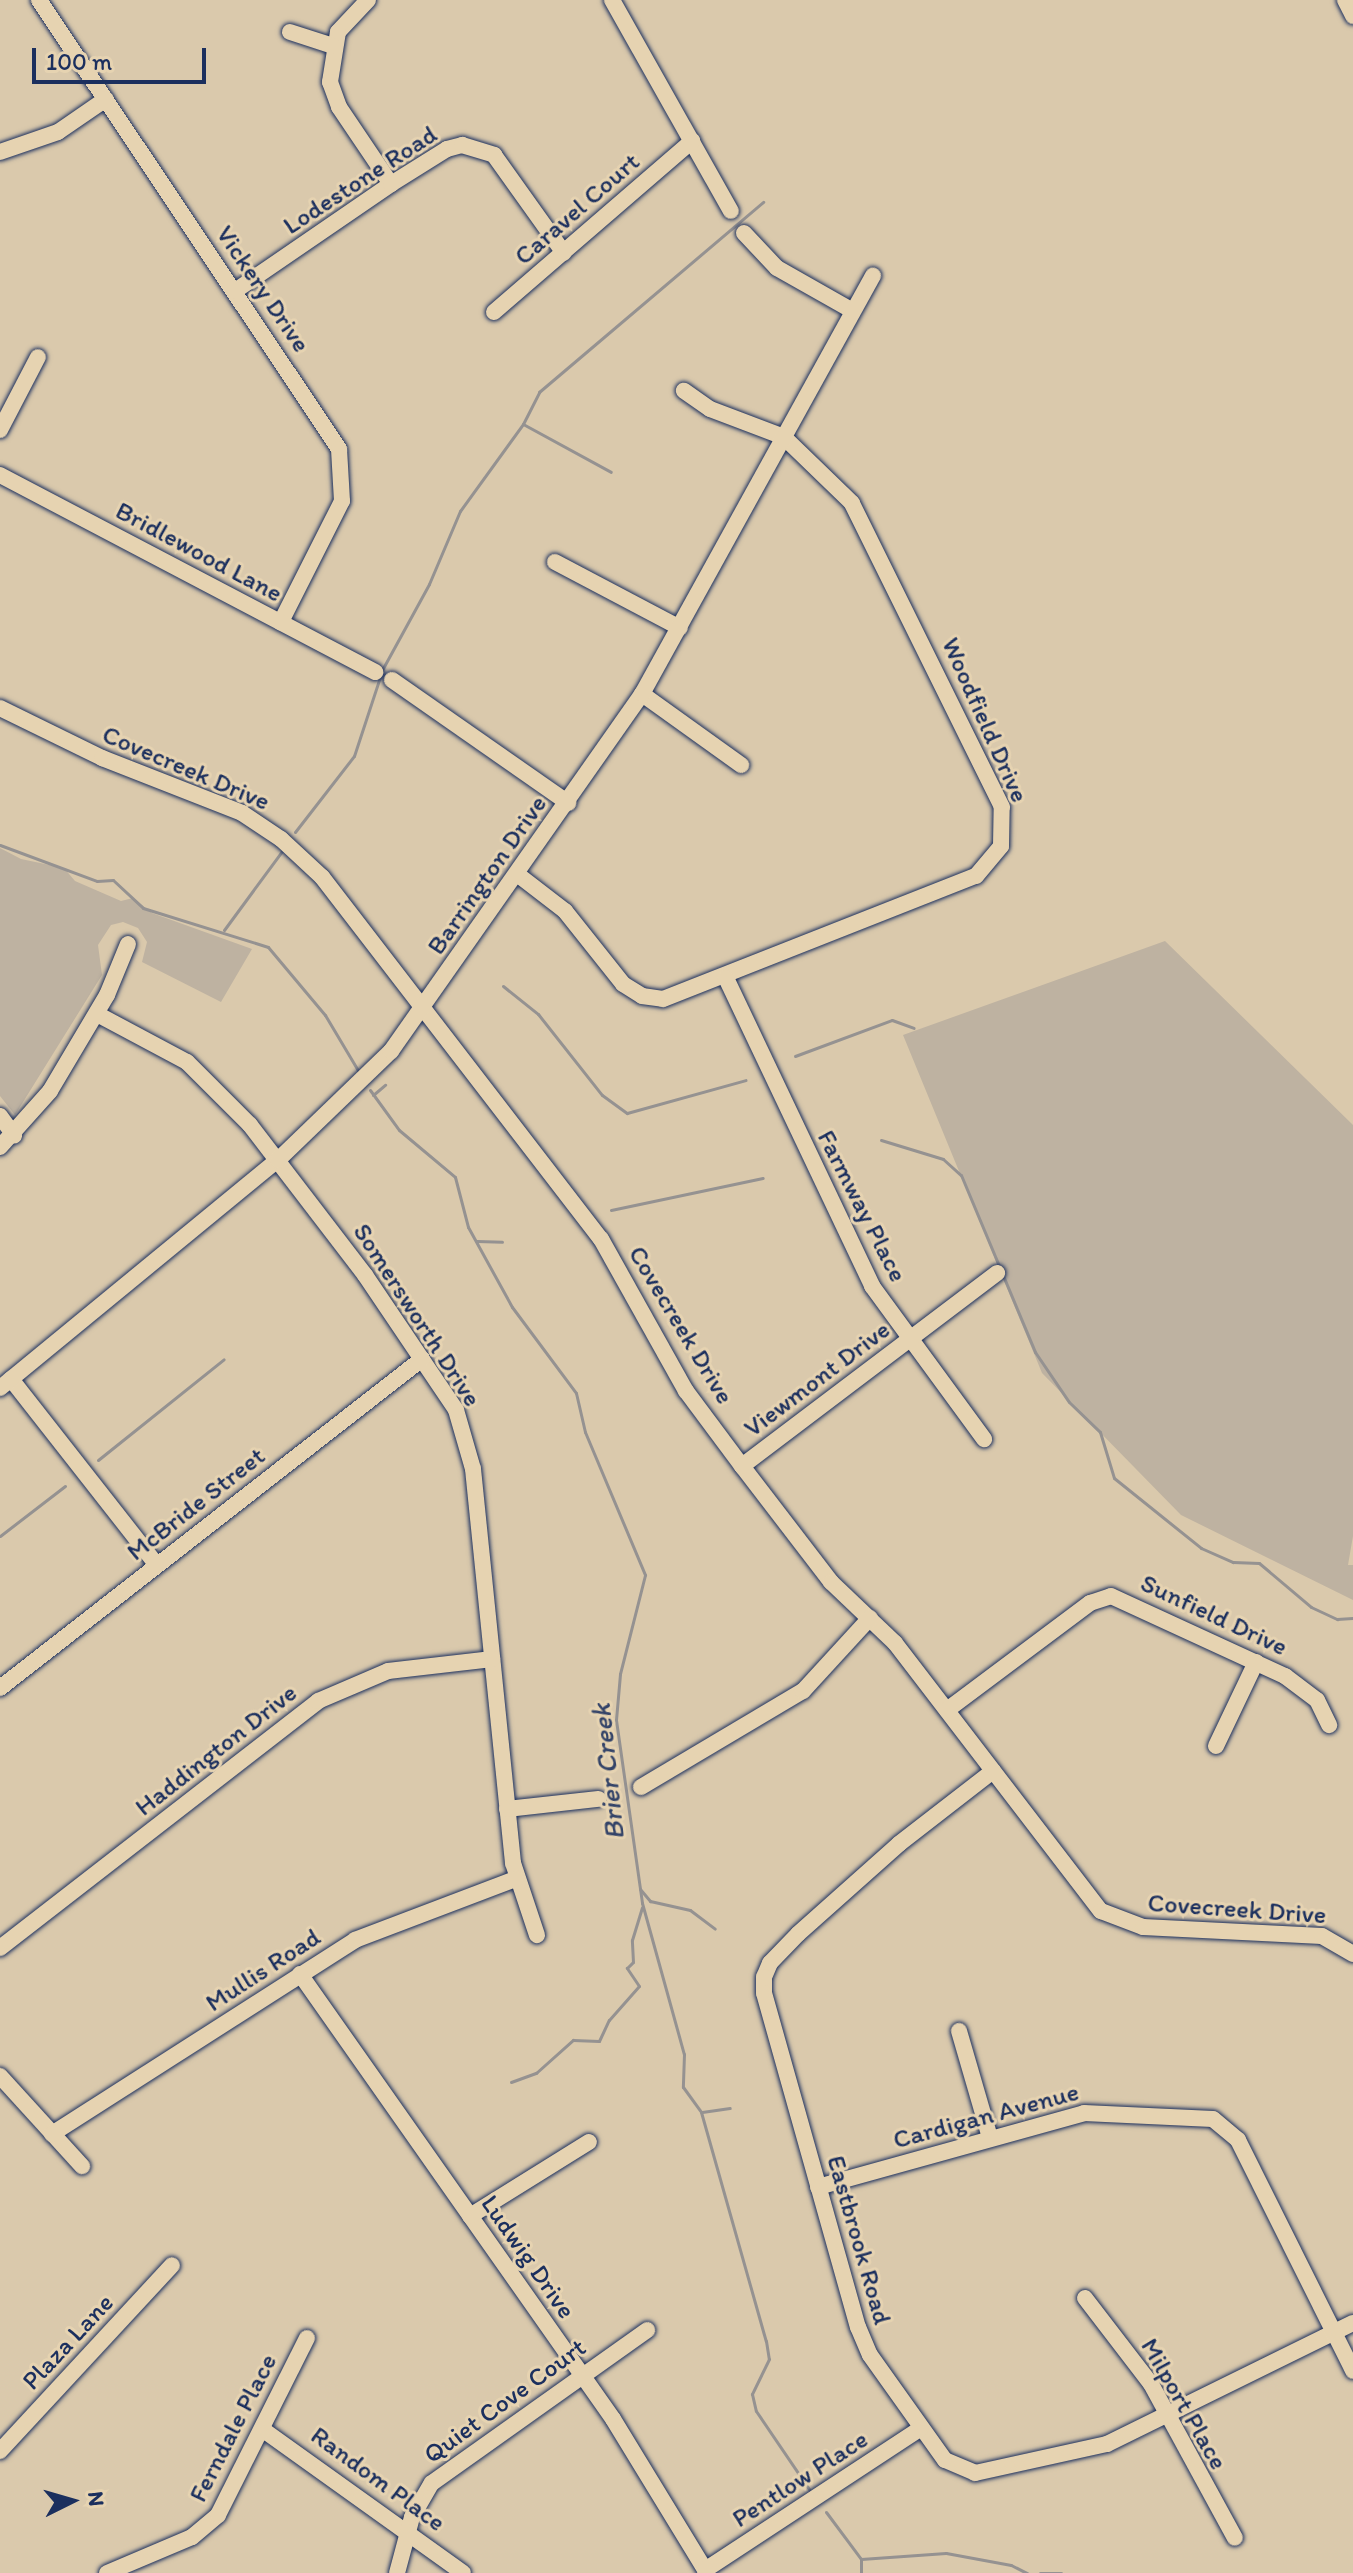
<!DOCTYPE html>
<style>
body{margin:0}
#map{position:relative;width:1353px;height:2573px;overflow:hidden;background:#dac9ac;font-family:Itim,sans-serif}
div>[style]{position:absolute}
.green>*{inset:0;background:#beb2a1}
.stream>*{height:3px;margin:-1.5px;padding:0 1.5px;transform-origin:1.5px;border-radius:1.5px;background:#959291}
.roads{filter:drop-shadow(0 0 2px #1b2f5e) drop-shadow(0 0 2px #1b2f5e)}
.minor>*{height:16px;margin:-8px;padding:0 8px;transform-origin:8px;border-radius:8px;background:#e6d3b1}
span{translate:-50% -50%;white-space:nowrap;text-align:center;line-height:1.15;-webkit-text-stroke:6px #e6d3b1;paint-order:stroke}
.street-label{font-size:26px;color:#1b2f5e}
.water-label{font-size:28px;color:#334368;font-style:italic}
.north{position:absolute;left:32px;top:2461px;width:80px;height:80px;-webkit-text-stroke:6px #e6d3b1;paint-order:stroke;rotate:85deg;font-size:22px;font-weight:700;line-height:32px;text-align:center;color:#1b2f5e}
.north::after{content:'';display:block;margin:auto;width:28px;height:36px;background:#1b2f5e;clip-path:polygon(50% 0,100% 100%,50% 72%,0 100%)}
.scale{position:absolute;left:32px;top:48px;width:174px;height:36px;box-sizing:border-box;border:4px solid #1b2f5e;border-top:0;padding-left:10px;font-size:24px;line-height:28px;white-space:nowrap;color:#1b2f5e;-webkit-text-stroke:6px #e6d3b1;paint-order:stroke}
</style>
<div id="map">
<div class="green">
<i style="clip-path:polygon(0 848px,21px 859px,64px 868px,75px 881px,121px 901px,133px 898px,152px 913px,252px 949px,221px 1002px,142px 962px,147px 942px,138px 928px,123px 922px,111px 925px,98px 945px,102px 975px,15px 1115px,0 1096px)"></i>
<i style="clip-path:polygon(1165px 941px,1353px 1125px,1353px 1536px,1348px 1565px,1353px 1565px,1353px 1600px,1181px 1515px,1042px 1373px,903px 1035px)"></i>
</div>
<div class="stream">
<i style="left:523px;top:424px;width:100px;rotate:28.6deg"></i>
<i style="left:382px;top:670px;width:98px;rotate:-61.3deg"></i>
<i style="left:429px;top:584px;width:79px;rotate:-67deg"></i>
<i style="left:460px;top:511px;width:107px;rotate:-54.1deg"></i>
<i style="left:523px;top:424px;width:36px;rotate:-63deg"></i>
<i style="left:539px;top:392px;width:294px;rotate:-40.3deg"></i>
<i style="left:295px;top:832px;width:96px;rotate:-52.2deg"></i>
<i style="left:354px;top:756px;width:83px;rotate:-71.8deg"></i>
<i style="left:0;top:845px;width:103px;rotate:20.4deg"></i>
<i style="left:97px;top:881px;width:16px;rotate:-4deg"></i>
<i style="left:113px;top:880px;width:41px;rotate:43deg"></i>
<i style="left:143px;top:908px;width:131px;rotate:17.3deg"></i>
<i style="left:268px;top:947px;width:89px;rotate:50deg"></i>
<i style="left:325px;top:1015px;width:66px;rotate:59.2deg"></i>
<i style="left:224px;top:930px;width:98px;rotate:-53.7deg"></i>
<i style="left:503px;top:986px;width:45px;rotate:38.7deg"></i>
<i style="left:538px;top:1014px;width:103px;rotate:51.7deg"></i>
<i style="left:602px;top:1095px;width:31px;rotate:36deg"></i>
<i style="left:627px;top:1113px;width:123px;rotate:-15.5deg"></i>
<i style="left:795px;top:1056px;width:103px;rotate:-20.4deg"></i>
<i style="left:892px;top:1020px;width:23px;rotate:20deg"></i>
<i style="left:370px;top:1090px;width:49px;rotate:54.1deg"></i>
<i style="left:399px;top:1130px;width:73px;rotate:40deg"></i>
<i style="left:455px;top:1177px;width:52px;rotate:75.4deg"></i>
<i style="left:468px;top:1227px;width:91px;rotate:61.2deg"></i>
<i style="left:512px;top:1307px;width:107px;rotate:53.3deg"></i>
<i style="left:576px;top:1393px;width:40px;rotate:77deg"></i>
<i style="left:585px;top:1432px;width:155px;rotate:67.2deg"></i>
<i style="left:645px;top:1575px;width:102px;rotate:104.2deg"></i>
<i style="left:620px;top:1674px;width:46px;rotate:95deg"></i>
<i style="left:616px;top:1720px;width:185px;rotate:81.9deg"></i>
<i style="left:642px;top:1903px;width:157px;rotate:74.5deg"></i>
<i style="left:684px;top:2054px;width:33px;rotate:92deg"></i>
<i style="left:683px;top:2087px;width:31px;rotate:54deg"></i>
<i style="left:701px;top:2112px;width:238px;rotate:74.2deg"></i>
<i style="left:766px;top:2341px;width:18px;rotate:81deg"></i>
<i style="left:769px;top:2359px;width:39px;rotate:116deg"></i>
<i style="left:752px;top:2394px;width:17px;rotate:77deg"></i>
<i style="left:756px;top:2411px;width:98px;rotate:55.8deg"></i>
<i style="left:373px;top:1095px;width:16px;rotate:-40deg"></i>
<i style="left:881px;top:1140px;width:65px;rotate:17deg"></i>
<i style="left:943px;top:1159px;width:24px;rotate:42deg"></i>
<i style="left:961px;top:1175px;width:192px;rotate:67.3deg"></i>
<i style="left:1035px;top:1352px;width:60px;rotate:55.8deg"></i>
<i style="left:1069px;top:1402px;width:43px;rotate:44.1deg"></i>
<i style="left:1100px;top:1432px;width:48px;rotate:73.1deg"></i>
<i style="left:1114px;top:1478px;width:112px;rotate:38.8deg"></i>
<i style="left:1201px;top:1548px;width:35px;rotate:24deg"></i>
<i style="left:1233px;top:1562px;width:26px;rotate:2deg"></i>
<i style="left:1259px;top:1563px;width:68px;rotate:40.2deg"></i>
<i style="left:1311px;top:1607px;width:29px;rotate:25deg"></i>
<i style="left:1337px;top:1619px;width:16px;rotate:-4deg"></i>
<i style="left:611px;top:1210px;width:155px;rotate:-11.9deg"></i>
<i style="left:477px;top:1241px;width:25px;rotate:2deg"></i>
<i style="left:98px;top:1460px;width:161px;rotate:-38.7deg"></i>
<i style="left:0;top:1536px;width:82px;rotate:-37.6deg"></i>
<i style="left:640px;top:1889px;width:16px;rotate:50deg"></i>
<i style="left:650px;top:1901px;width:41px;rotate:12.7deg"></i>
<i style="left:690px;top:1910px;width:31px;rotate:37deg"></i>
<i style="left:511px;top:2082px;width:27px;rotate:-20deg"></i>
<i style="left:536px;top:2073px;width:50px;rotate:-41.7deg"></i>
<i style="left:573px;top:2040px;width:26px;rotate:2deg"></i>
<i style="left:599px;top:2041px;width:23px;rotate:-65deg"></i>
<i style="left:609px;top:2020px;width:45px;rotate:-48.6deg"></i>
<i style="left:639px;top:1986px;width:22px;rotate:-124deg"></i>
<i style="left:627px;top:1968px;width:8px;rotate:-45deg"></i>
<i style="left:633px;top:1962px;width:22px;rotate:-93deg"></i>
<i style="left:632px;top:1940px;width:34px;rotate:-73deg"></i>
<i style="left:702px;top:2112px;width:28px;rotate:-8deg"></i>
<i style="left:826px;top:2512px;width:59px;rotate:53.3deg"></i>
<i style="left:861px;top:2559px;width:14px;rotate:90deg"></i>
<i style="left:861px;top:2559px;width:85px;rotate:-4deg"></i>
<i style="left:946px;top:2553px;width:66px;rotate:10.5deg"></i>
<i style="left:1011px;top:2565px;width:18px;rotate:27deg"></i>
<i style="left:1040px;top:2573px;width:21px"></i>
</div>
<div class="roads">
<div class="minor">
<i style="left:39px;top:0;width:540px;rotate:56.25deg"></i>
<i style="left:339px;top:449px;width:52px;rotate:86.7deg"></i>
<i style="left:342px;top:501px;width:136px;rotate:116.8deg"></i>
<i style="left:368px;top:0;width:44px;rotate:133.2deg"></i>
<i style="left:338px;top:32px;width:51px;rotate:99.1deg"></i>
<i style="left:330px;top:82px;width:27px;rotate:70deg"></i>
<i style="left:339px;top:107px;width:93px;rotate:56deg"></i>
<i style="left:612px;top:0;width:242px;rotate:60.6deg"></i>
<i style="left:1345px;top:0;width:18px;rotate:63deg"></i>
<i style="left:290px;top:32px;width:45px;rotate:18deg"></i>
<i style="left:0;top:152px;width:61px;rotate:-19deg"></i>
<i style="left:58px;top:132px;width:58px;rotate:-34.5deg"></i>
<i style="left:744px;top:233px;width:48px;rotate:46.7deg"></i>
<i style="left:777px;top:268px;width:87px;rotate:29.5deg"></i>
<i style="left:235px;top:291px;width:189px;rotate:-34.4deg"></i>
<i style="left:391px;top:184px;width:66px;rotate:-32deg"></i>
<i style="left:447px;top:149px;width:16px;rotate:-15deg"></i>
<i style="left:462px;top:145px;width:34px;rotate:17deg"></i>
<i style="left:494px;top:155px;width:120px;rotate:54.5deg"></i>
<i style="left:494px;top:312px;width:262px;rotate:-40.8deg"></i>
<i style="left:0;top:430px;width:82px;rotate:-62.5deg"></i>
<i style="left:0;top:475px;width:424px;rotate:27.7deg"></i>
<i style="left:555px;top:562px;width:141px;rotate:27.8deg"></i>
<i style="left:392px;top:680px;width:215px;rotate:34.9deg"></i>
<i style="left:642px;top:694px;width:122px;rotate:35.6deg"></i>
<i style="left:0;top:708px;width:114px;rotate:26.1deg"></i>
<i style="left:102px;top:758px;width:150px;rotate:21.4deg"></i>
<i style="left:242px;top:813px;width:47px;rotate:33.7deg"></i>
<i style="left:281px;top:839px;width:56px;rotate:42.8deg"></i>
<i style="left:322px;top:877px;width:457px;rotate:52.4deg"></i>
<i style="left:601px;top:1239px;width:174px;rotate:60.8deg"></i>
<i style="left:686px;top:1391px;width:94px;rotate:53.3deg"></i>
<i style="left:742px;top:1466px;width:146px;rotate:52.5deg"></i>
<i style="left:831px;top:1582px;width:88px;rotate:43.6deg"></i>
<i style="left:895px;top:1643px;width:338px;rotate:52.5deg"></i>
<i style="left:1101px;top:1911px;width:45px;rotate:20.9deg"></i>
<i style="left:1143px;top:1927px;width:179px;rotate:2.9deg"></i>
<i style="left:1322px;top:1936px;width:36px;rotate:30deg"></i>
<i style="left:517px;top:874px;width:61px;rotate:37.6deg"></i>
<i style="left:565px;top:911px;width:93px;rotate:51.5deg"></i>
<i style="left:623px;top:984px;width:22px;rotate:32deg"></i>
<i style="left:642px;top:996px;width:21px;rotate:8deg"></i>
<i style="left:663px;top:999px;width:336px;rotate:-21.5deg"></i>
<i style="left:976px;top:876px;width:39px;rotate:-50deg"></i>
<i style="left:1001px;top:846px;width:39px;rotate:-89deg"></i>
<i style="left:1002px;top:807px;width:339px;rotate:-116.3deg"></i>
<i style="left:852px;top:503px;width:95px;rotate:-135.9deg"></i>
<i style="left:784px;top:437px;width:79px;rotate:-159.3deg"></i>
<i style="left:710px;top:409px;width:32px;rotate:-145deg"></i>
<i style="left:726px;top:978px;width:341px;rotate:64.6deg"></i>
<i style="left:872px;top:1286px;width:190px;rotate:53.8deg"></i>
<i style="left:97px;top:1014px;width:102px;rotate:28.1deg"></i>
<i style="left:187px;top:1062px;width:89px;rotate:45deg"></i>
<i style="left:250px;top:1125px;width:189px;rotate:52.5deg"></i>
<i style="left:365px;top:1275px;width:163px;rotate:56deg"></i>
<i style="left:456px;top:1410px;width:61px;rotate:73.9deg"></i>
<i style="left:473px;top:1469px;width:396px;rotate:84.2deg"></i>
<i style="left:513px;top:1863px;width:76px;rotate:71.6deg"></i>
<i style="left:0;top:1116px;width:24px;rotate:54deg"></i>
<i style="left:0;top:1147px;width:75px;rotate:-48.2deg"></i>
<i style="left:50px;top:1091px;width:112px;rotate:-59.3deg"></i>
<i style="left:107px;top:995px;width:55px;rotate:-67.6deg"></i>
<i style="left:11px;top:1379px;width:236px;rotate:51.9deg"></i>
<i style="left:0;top:1388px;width:360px;rotate:-39.4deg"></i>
<i style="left:278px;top:1160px;width:157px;rotate:-44deg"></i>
<i style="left:391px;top:1051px;width:436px;rotate:-54.9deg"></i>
<i style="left:642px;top:694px;width:478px;rotate:-61.1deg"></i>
<i style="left:742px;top:1466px;width:320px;rotate:-37.1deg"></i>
<i style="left:0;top:1688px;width:535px;rotate:-37.94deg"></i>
<i style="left:947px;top:1710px;width:179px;rotate:-36.8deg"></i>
<i style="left:1090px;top:1603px;width:22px;rotate:-18deg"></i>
<i style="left:1111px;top:1596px;width:192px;rotate:24.7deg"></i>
<i style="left:1285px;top:1676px;width:40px;rotate:37deg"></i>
<i style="left:1317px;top:1700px;width:28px;rotate:64deg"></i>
<i style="left:1216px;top:1746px;width:93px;rotate:-64.5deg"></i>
<i style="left:993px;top:1771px;width:119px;rotate:142.2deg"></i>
<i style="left:899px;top:1844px;width:135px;rotate:138.3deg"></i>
<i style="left:798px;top:1934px;width:40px;rotate:134deg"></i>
<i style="left:770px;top:1963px;width:15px;rotate:113deg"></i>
<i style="left:764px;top:1977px;width:16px;rotate:90deg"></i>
<i style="left:764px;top:1993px;width:347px;rotate:74.3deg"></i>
<i style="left:858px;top:2327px;width:30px;rotate:67deg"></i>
<i style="left:870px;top:2355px;width:129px;rotate:54.5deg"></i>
<i style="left:945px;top:2460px;width:33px;rotate:23deg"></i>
<i style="left:975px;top:2473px;width:135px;rotate:-12.4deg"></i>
<i style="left:1107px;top:2444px;width:274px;rotate:-26.2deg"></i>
<i style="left:641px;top:1787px;width:188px;rotate:-30.7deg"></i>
<i style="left:803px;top:1691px;width:99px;rotate:-47.5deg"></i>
<i style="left:507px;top:1809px;width:92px;rotate:-6.3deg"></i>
<i style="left:0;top:1948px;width:403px;rotate:-37.8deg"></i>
<i style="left:318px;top:1701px;width:76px;rotate:-23.2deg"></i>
<i style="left:388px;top:1671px;width:105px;rotate:-6.6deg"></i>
<i style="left:300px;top:1974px;width:544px;rotate:54.88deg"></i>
<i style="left:613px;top:2419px;width:180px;rotate:58.6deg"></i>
<i style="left:959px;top:2031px;width:111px;rotate:73.8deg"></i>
<i style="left:0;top:2076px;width:122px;rotate:47.7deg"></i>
<i style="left:52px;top:2134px;width:360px;rotate:-32.6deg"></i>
<i style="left:355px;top:1940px;width:172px;rotate:-20.8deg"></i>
<i style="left:818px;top:2187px;width:276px;rotate:-15.5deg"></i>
<i style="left:1084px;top:2113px;width:129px;rotate:2.7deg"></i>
<i style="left:1213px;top:2119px;width:33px;rotate:40deg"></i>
<i style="left:1238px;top:2140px;width:258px;rotate:63.5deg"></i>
<i style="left:470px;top:2216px;width:140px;rotate:-31.9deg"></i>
<i style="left:1085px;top:2298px;width:108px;rotate:52.5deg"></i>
<i style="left:1151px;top:2384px;width:175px;rotate:61.4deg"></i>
<i style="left:262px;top:2429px;width:247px;rotate:35.6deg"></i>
<i style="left:0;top:2451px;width:253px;rotate:-47.2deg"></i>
<i style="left:705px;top:2570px;width:258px;rotate:-33.3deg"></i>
<i style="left:107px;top:2573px;width:92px;rotate:-23deg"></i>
<i style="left:192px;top:2537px;width:34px;rotate:-40deg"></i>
<i style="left:218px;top:2515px;width:198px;rotate:-63.3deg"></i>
<i style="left:397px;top:2573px;width:58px;rotate:-75deg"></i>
<i style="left:412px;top:2517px;width:39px;rotate:-60deg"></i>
<i style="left:432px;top:2483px;width:264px;rotate:-35.4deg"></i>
</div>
</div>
<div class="street-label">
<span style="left:360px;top:180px;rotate:-33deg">Lodestone Road</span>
<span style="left:577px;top:209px;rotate:-41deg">Caravel Court</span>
<span style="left:263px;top:289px;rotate:56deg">Vickery Drive</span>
<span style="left:199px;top:552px;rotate:28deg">Bridlewood Lane</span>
<span style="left:985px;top:720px;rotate:66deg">Woodfield Drive</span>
<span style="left:186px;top:768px;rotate:23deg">Covecreek Drive</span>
<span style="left:487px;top:875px;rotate:-55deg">Barrington Drive</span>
<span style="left:862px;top:1206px;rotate:63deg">Farmway Place</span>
<span style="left:417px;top:1315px;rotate:57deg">Somersworth Drive</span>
<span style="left:681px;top:1325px;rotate:59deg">Covecreek Drive</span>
<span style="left:817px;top:1379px;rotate:-37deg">Viewmont Drive</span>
<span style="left:196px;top:1504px;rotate:-38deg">McBride Street</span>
<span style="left:1214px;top:1615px;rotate:25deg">Sunfield Drive</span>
<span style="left:216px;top:1750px;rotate:-38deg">Haddington Drive</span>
<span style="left:1237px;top:1909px;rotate:4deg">Covecreek Drive</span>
<span style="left:263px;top:1970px;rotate:-33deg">Mullis Road</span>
<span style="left:986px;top:2116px;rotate:-15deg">Cardigan Avenue</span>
<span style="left:859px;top:2240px;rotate:74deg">Eastbrook Road</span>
<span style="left:528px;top:2257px;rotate:55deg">Ludwig Drive</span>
<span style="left:68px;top:2342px;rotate:-47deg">Plaza Lane</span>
<span style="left:505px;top:2401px;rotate:-36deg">Quiet Cove Court</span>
<span style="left:1184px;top:2404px;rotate:60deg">Milport Place</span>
<span style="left:233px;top:2428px;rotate:-63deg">Ferndale Place</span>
<span style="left:378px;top:2479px;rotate:36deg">Random Place</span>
<span style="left:800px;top:2479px;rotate:-33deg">Pentlow Place</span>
</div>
<div class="water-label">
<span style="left:607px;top:1772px;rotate:-96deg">Brier Creek</span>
</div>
<div class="north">N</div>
<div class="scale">100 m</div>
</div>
